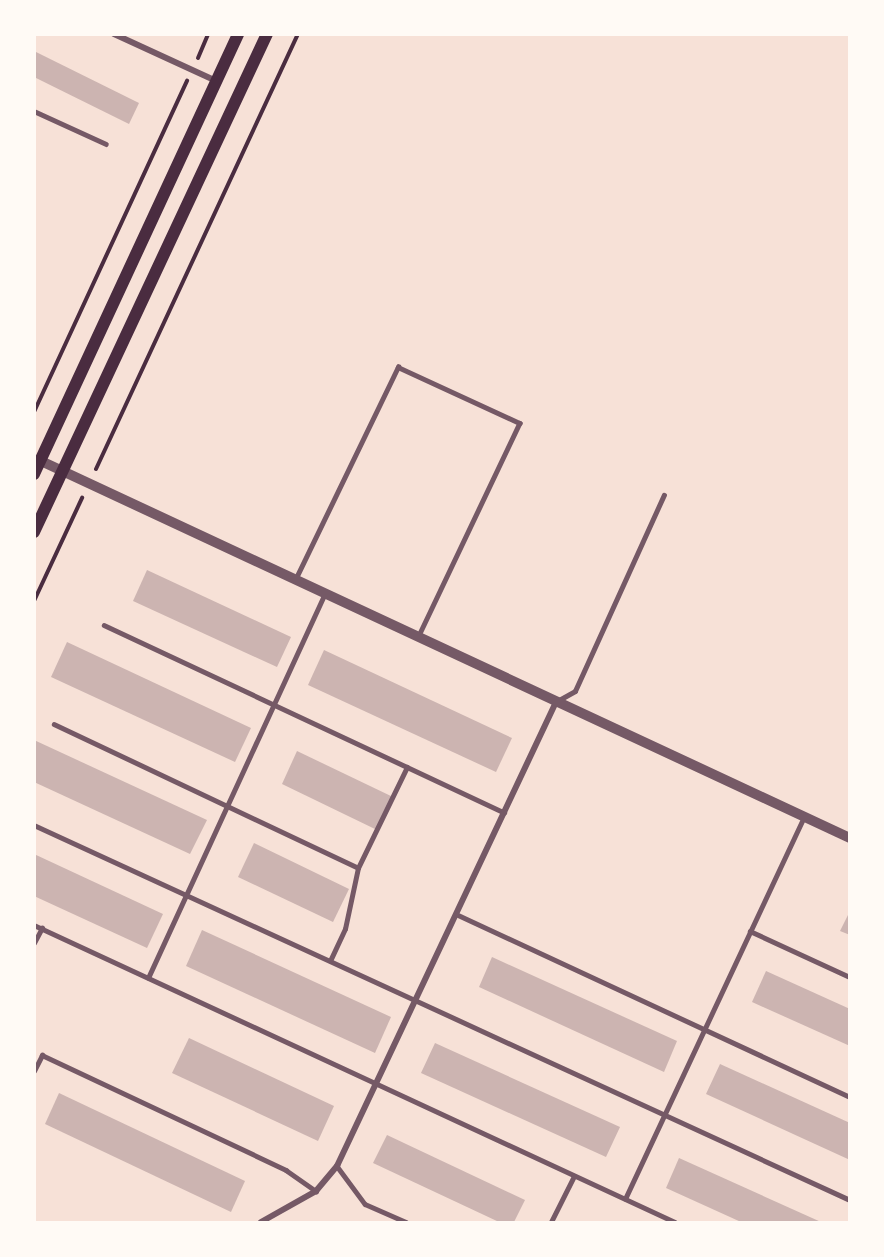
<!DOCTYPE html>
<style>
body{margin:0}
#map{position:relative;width:884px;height:1257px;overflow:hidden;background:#f7e1d7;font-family:"Fira Sans Condensed",sans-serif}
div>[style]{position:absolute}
.building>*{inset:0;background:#ccb4b1}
.path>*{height:4px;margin:-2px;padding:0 2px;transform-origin:2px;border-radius:2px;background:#4a2c40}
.service>*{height:4.5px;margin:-2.25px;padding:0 2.25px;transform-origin:2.25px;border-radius:2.25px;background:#755966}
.minor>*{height:6px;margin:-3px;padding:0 3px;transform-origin:3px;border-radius:3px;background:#755966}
.tertiary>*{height:10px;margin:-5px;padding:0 5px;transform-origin:5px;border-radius:5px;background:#755966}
.secondary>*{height:12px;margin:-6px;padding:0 6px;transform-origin:6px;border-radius:6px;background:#4a2c40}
span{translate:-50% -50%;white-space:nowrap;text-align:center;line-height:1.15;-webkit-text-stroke:6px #fffaf5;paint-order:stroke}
.frame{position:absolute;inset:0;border:36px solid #fffaf5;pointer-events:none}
</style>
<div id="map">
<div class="building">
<i style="clip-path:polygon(34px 51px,139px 103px,129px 124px,34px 77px)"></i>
<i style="clip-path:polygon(147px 570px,291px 637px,277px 667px,133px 601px)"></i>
<i style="clip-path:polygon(67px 642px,251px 728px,235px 762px,51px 677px)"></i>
<i style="clip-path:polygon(324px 650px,512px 738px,496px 772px,308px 685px)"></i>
<i style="clip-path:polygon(34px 740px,207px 820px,190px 854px,34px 782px)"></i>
<i style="clip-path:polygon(297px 751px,393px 797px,377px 830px,282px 784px)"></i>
<i style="clip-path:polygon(254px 843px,349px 889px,333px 922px,238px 877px)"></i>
<i style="clip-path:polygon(34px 854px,163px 914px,147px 948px,34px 896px)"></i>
<i style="clip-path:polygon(850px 911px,850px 935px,840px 931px)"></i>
<i style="clip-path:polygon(202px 930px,391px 1017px,375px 1053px,186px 966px)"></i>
<i style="clip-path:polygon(492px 957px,677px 1041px,664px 1072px,479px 987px)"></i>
<i style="clip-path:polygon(766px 971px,850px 1009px,850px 1046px,752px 1002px)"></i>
<i style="clip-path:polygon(189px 1038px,334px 1106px,318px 1141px,172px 1073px)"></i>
<i style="clip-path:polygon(435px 1043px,620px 1127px,606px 1157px,421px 1073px)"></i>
<i style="clip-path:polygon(720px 1064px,850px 1123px,850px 1160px,706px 1094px)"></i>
<i style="clip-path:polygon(59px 1093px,245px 1181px,231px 1212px,45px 1124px)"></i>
<i style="clip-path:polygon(387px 1135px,525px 1200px,514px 1222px,499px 1222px,373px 1163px)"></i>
<i style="clip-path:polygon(679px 1158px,821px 1222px,741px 1222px,666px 1188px)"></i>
</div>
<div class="path">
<i style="left:198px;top:58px;width:26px;rotate:-67deg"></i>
<i style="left:34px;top:412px;width:365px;rotate:-65.2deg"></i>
<i style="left:96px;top:469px;width:480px;rotate:-65.1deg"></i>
<i style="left:34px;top:601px;width:114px;rotate:-65deg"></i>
</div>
<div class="service">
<i style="left:34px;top:111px;width:79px;rotate:24.6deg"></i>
<i style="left:295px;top:580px;width:237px;rotate:-64.2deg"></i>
<i style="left:398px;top:367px;width:134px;rotate:24.7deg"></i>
<i style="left:520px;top:423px;width:236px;rotate:115.4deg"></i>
<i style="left:104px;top:625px;width:442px;rotate:25.1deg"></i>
<i style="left:559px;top:700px;width:18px;rotate:-29deg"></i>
<i style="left:575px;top:691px;width:215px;rotate:-65.6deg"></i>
<i style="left:54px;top:724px;width:336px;rotate:25.3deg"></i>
<i style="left:34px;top:825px;width:898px;rotate:24.68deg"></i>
<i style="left:456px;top:914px;width:434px;rotate:24.9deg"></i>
<i style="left:34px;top:925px;width:706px;rotate:24.86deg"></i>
<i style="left:750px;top:931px;width:110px;rotate:24.7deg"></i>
<i style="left:34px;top:943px;width:17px;rotate:-62deg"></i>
<i style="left:330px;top:961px;width:35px;rotate:-65deg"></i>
<i style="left:345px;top:929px;width:62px;rotate:-78deg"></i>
<i style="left:358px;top:868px;width:112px;rotate:-64.1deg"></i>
<i style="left:148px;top:978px;width:424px;rotate:-65.3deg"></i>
<i style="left:34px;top:1071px;width:18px;rotate:-63deg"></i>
<i style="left:42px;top:1055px;width:270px;rotate:25.2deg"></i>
<i style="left:286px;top:1170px;width:37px;rotate:35deg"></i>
<i style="left:337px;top:1166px;width:47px;rotate:53.6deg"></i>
<i style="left:365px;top:1204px;width:45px;rotate:23.7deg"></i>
<i style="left:625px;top:1199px;width:422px;rotate:-64.9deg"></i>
<i style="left:551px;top:1222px;width:51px;rotate:-63.4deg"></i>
</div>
<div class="minor">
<i style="left:114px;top:34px;width:112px;rotate:24.7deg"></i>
<i style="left:261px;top:1222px;width:63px;rotate:-29.4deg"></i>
<i style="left:316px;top:1191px;width:33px;rotate:-50deg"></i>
<i style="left:337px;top:1166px;width:513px;rotate:-64.73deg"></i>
</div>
<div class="tertiary">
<i style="left:41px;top:461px;width:893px;rotate:24.99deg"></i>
</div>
<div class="secondary">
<i style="left:34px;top:474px;width:485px;rotate:-65.1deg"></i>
<i style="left:34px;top:532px;width:550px;rotate:-64.93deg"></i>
</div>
<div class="frame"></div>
</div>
